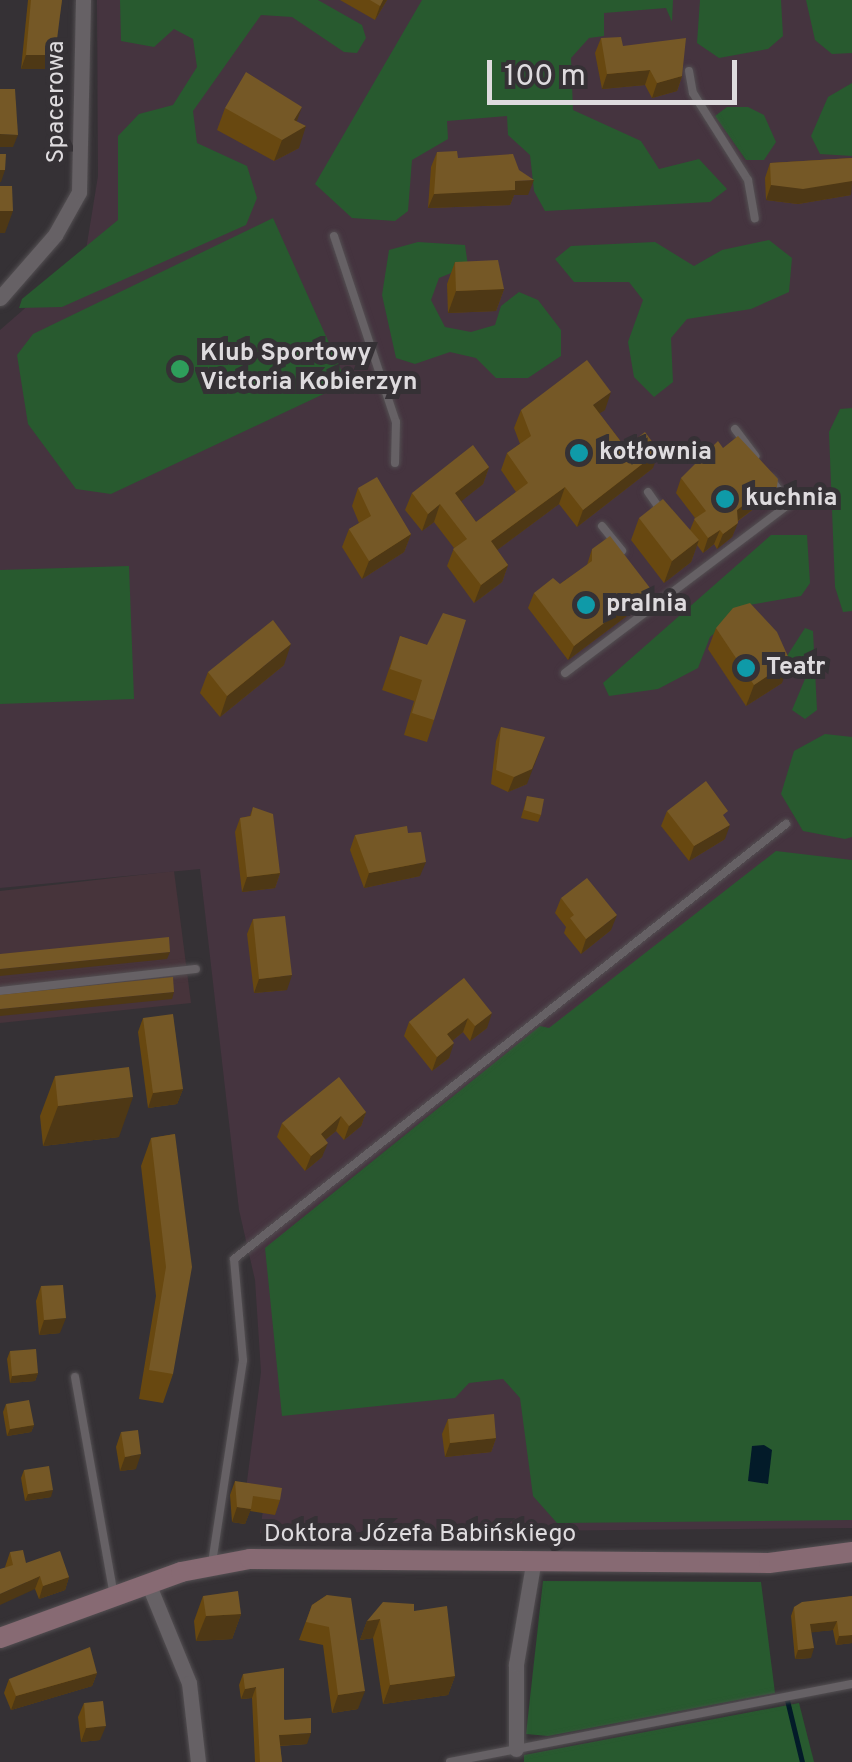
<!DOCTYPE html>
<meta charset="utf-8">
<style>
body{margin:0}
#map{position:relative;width:852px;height:1762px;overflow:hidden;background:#353135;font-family:Overpass,sans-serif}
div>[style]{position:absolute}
.industrial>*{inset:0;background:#47343b}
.medical>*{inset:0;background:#45343f}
.green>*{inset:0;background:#285a2f}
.water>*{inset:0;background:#031b29}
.stream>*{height:5px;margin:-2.5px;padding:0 2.5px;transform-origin:2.5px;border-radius:2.5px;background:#031b29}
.roads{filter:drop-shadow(0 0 2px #534f52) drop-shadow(0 0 2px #534f52)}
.lane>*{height:8px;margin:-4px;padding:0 4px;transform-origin:4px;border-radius:4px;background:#666165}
.street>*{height:15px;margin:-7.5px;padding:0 7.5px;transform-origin:7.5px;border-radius:7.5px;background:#666165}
.secondary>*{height:20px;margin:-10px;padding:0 10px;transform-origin:10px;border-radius:10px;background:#876a73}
.wall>*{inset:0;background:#684810}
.shaded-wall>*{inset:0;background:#4e3815}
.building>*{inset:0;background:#755826}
.dots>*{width:28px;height:28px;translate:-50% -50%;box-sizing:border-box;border:5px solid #353135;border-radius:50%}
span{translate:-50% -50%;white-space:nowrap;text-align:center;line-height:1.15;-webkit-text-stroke:10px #353135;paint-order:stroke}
.street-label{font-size:25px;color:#dedbde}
.poi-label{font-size:25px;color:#dedbde;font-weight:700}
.left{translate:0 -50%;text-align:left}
.scale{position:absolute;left:487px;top:60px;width:250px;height:45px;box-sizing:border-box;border:5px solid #dedbde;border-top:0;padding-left:12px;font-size:30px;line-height:35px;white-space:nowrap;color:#dedbde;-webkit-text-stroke:8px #353135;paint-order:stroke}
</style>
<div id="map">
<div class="industrial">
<i style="clip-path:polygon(174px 871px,191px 1003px,0 1023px,0 891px)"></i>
</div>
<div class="medical">
<i style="clip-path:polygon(97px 0,852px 0,852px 1528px,260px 1533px,265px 1494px,246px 1489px,261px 1372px,255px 1280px,239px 1210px,200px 869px,0 888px,0 330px,85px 256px,98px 176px)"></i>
</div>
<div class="green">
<i style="clip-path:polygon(120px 0,318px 0,362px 25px,366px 38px,357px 53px,344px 52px,292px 17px,261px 15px,193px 111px,197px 143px,247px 166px,257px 198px,246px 225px,62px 307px,19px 308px,22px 299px,118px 220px,118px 136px,139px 114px,173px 105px,197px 67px,193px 39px,174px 29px,154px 47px,121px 41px)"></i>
<i style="clip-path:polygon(422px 0,673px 0,672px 22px,666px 8px,604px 13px,604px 36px,589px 38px,571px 58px,573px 110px,641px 141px,659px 169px,699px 159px,727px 189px,710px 202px,545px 211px,534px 191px,530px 155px,508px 135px,507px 116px,447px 121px,448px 139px,412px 160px,408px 211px,395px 221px,352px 218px,315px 184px)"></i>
<i style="clip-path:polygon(700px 0,781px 0,783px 36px,768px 49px,719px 58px,697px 43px)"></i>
<i style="clip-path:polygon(806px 0,852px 0,852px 53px,832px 54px,815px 40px)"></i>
<i style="clip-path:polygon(852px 83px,852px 156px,820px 154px,811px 136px,828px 97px)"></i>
<i style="clip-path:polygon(727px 107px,748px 107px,764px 115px,776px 142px,764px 160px,746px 160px,715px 116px)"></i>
<i style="clip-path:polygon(273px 218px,347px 383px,111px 494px,76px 489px,28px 424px,17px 355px,33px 334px)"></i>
<i style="clip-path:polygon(769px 240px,792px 258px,789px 292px,751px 309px,687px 319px,671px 338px,673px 382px,654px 397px,634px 377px,628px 342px,643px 300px,629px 282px,574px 282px,555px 259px,571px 246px,655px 242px,694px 266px,722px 250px)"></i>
<i style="clip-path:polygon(418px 242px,465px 245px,468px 266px,439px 278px,431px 300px,445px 327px,471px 332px,495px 325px,501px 306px,519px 292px,538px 300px,561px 330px,561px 356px,528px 378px,496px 378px,476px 358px,450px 352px,415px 364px,396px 358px,382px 295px,389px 250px)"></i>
<i style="clip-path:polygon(852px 408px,852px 611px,843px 612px,835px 587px,829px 432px,840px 409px)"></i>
<i style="clip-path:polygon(771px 535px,807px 535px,810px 583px,801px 596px,749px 605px,710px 637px,698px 668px,658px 689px,609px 696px,603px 683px)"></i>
<i style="clip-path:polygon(129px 566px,134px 699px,0 704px,0 570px)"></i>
<i style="clip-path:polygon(805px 628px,813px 631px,817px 710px,805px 719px,792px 710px,805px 679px,787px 656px)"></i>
<i style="clip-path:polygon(825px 734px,852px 737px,852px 837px,845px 839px,803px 831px,781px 794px,794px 751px)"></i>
<i style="clip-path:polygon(776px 851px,852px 860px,852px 1520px,557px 1523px,533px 1496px,520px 1398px,503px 1379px,469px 1383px,455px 1398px,282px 1416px,265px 1248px,540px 1026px,549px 1028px)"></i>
<i style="clip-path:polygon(543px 1581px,761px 1582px,775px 1693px,548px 1736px,526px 1734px)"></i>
<i style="clip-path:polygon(799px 1703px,814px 1762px,524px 1762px,524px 1755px)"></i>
</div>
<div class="water">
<i style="clip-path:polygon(764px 1445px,772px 1450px,768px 1484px,748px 1481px,752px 1446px)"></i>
</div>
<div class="stream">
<i style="left:787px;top:1700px;width:64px;rotate:76.4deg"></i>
</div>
<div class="roads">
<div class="lane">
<i style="left:689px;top:71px;width:22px;rotate:80deg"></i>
<i style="left:693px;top:93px;width:103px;rotate:57.7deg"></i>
<i style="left:748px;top:180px;width:39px;rotate:80deg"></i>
<i style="left:334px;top:236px;width:196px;rotate:71.6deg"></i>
<i style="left:396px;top:422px;width:41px;rotate:91.4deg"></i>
<i style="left:735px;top:429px;width:34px;rotate:53deg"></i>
<i style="left:648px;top:492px;width:21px;rotate:55deg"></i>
<i style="left:602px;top:526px;width:32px;rotate:51deg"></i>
<i style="left:565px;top:673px;width:281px;rotate:-37deg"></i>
<i style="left:789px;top:504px;width:31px;rotate:-126deg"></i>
<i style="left:0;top:991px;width:197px;rotate:-6.4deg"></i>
<i style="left:75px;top:1377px;width:222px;rotate:79.9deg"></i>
<i style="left:212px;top:1563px;width:205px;rotate:-81.3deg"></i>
<i style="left:243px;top:1360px;width:101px;rotate:-95.1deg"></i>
<i style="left:234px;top:1259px;width:703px;rotate:-38.24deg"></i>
<i style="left:450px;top:1762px;width:409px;rotate:-11deg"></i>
</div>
<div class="street">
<i style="left:0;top:298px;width:84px;rotate:-48.9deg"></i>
<i style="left:55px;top:235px;width:49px;rotate:-60.8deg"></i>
<i style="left:79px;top:192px;width:192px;rotate:-88.8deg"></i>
<i style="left:148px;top:1583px;width:108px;rotate:67.7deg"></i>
<i style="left:189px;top:1683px;width:80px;rotate:83.5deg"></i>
<i style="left:516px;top:1749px;width:85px;rotate:-90deg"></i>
<i style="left:516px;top:1664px;width:107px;rotate:-80.3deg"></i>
</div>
<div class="secondary">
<i style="left:0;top:1638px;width:193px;rotate:-20deg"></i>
<i style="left:181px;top:1572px;width:70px;rotate:-10.7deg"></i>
<i style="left:250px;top:1559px;width:519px;rotate:0.44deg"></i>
<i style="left:769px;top:1563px;width:84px;rotate:-7.5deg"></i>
</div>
</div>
<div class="wall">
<i style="clip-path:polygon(28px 0,62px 0,50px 69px,21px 69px)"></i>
<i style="clip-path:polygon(340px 0,387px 0,375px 20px)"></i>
<i style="clip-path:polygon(601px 38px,682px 76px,677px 91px,652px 98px,645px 85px,602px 89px,595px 53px)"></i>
<i style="clip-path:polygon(225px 108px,297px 122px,299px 148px,274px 161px,217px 130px)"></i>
<i style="clip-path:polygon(437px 152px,458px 158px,528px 195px,514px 195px,510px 205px,428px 208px,431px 167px)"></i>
<i style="clip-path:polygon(852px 158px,851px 195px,798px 204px,766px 200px,765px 178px,770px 163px)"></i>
<i style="clip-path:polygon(455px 262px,504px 289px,496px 311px,448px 313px,447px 284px)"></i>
<i style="clip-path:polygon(521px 410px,605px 410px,599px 413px,625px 447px,653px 468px,577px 527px,559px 504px,497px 550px,508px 565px,502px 582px,474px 603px,447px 566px,454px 548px,434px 522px,422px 531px,405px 510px,412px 493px,489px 467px,483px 484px,461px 501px,476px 522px,516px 492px,501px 470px,507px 453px,520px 444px,514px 428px)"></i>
<i style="clip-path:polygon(723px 448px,776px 494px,771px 508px,760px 504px,738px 521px,732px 537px,717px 549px,714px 544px,703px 553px,697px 545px,691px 562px,664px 583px,631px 540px,639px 518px,690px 530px,695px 518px,676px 493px,681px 478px)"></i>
<i style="clip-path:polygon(358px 488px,411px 534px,404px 552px,362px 579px,342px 547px,349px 529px,359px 523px,352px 506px)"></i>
<i style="clip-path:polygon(592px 549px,644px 603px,568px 660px,528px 608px,534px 593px,560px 584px,587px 565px)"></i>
<i style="clip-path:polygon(716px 628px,782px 683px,746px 706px,708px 649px)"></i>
<i style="clip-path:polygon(400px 636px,427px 645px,434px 720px,427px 742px,404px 735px,414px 701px,382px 690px)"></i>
<i style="clip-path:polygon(284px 665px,220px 717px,200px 693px,208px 672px)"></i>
<i style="clip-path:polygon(501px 727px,527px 784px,508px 792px,491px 784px,496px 741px)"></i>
<i style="clip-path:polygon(527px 796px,541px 815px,538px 822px,521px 818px)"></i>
<i style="clip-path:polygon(253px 807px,280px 873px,275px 888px,242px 892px,235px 832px,240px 818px,250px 816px)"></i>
<i style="clip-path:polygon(667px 811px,725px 839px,689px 861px,661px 826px)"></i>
<i style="clip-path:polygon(408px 833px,420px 876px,364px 888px,350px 850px,355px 835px)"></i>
<i style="clip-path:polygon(561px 898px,611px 930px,581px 954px,564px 933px,566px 927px,555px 913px)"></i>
<i style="clip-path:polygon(253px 919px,287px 990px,254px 993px,247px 934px)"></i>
<i style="clip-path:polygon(464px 978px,487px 1028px,470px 1041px,463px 1032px,452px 1041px,449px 1058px,432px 1071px,404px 1036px,409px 1022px)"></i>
<i style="clip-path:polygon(143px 1018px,183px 1089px,177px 1104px,148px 1108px,138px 1032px)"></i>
<i style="clip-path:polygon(55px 1076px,119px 1137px,43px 1146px,40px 1116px)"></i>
<i style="clip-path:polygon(366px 1112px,361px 1126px,344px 1140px,336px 1131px,325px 1140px,322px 1157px,305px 1171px,277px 1137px,282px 1123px)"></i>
<i style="clip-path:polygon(175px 1134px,173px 1374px,163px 1403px,139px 1399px,156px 1296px,141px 1166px,151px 1138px)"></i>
<i style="clip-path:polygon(41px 1286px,60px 1333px,39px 1335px,36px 1301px)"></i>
<i style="clip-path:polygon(10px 1351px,38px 1373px,35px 1381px,10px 1383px,7px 1359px)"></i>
<i style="clip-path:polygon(6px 1404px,34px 1425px,31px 1432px,7px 1436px,3px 1412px)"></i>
<i style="clip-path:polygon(448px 1419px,496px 1438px,491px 1452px,445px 1457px,442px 1434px)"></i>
<i style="clip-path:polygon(121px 1432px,136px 1469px,120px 1471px,116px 1447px)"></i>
<i style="clip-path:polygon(24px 1470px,51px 1497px,25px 1501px,21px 1478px)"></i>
<i style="clip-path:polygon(235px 1481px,280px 1500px,275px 1515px,250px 1511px,245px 1524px,232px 1522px,230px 1495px)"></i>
<i style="clip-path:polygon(10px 1552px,26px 1563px,69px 1577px,65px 1590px,39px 1599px,35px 1589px,5px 1567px)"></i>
<i style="clip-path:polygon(327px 1595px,358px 1709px,332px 1713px,323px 1645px,299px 1640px,312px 1605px)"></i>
<i style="clip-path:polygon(203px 1596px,241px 1614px,232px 1639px,196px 1641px,194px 1621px)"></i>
<i style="clip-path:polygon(852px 1596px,852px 1643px,836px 1645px,833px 1630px,811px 1632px,811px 1658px,795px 1659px,791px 1616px,794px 1607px)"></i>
<i style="clip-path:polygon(414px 1611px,455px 1676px,448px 1695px,383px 1704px,373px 1638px,360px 1640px,367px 1621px)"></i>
<i style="clip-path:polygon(97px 1673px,92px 1686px,11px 1710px,4px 1693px,9px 1679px)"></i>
<i style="clip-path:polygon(243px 1674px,307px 1744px,280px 1746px,282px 1762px,255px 1762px,252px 1698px,241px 1699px,239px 1685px)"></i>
<i style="clip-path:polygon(84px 1703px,100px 1740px,81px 1742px,78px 1717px)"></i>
</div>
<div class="shaded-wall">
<i style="clip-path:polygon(383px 0,387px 0,375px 20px,380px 6px)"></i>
<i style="clip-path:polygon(26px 55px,55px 55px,50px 69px,21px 69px)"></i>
<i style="clip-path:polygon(650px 70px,645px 85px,602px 89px,607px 74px)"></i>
<i style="clip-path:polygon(682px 76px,677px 91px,652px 98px,657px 83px)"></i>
<i style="clip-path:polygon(302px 107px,294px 129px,306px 126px,299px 148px,274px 161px,282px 140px)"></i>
<i style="clip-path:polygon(0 134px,18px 135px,13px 147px,0 147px)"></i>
<i style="clip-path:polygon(0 170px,5px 170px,1px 182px,0 182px)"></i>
<i style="clip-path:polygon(534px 180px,528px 195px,514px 195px,510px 205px,428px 208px,434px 194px,515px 181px)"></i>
<i style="clip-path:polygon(852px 181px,851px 195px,798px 204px,766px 200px,771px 185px)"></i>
<i style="clip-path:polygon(0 211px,13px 211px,5px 233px,0 233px)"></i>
<i style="clip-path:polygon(504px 289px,496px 311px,448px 313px,456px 291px)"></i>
<i style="clip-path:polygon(611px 392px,605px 410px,586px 422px,593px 405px)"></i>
<i style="clip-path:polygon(659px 451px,653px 468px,577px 527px,583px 510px)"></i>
<i style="clip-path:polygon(489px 467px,483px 484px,449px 511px,455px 493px)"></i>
<i style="clip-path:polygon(565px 487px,559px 504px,485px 559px,491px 541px)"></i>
<i style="clip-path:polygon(765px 489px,760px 504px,732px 525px,737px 510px)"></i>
<i style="clip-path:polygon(440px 504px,434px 522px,422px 531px,428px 514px)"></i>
<i style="clip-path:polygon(738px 523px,732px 537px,717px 549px,723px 534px)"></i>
<i style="clip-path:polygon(720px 530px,714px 544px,703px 553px,708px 538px)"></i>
<i style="clip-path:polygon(411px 534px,404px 552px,362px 579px,369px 561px)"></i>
<i style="clip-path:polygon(699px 540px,691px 562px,664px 583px,672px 561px)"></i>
<i style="clip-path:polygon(508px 565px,502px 582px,474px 603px,481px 585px)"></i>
<i style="clip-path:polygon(650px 588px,644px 603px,568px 660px,574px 646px)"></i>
<i style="clip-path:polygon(291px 644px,284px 665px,220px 717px,227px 696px)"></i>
<i style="clip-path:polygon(790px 661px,782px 683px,746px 706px,754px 685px)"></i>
<i style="clip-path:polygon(545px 737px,527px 784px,508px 792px,514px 777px)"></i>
<i style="clip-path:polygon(730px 825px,725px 839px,689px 861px,694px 846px)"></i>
<i style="clip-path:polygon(426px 862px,420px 876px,364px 888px,369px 873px)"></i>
<i style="clip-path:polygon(280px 873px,275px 888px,242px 892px,247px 877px)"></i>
<i style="clip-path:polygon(617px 915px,611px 930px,581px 954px,586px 939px)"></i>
<i style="clip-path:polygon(170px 952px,167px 959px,0 976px,0 969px)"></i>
<i style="clip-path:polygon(292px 975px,287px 990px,254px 993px,259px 979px)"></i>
<i style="clip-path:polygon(174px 992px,172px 999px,0 1016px,0 1009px)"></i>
<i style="clip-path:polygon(492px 1013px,487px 1028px,470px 1041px,475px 1026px)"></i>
<i style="clip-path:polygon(468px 1018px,463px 1032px,442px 1049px,447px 1034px)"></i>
<i style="clip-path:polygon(454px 1043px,449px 1058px,432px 1071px,437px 1057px)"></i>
<i style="clip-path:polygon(183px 1089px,177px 1104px,148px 1108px,153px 1093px)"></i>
<i style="clip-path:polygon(133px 1097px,119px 1137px,43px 1146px,58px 1106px)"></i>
<i style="clip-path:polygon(366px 1112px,361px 1126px,344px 1140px,349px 1126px)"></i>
<i style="clip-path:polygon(341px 1116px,336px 1131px,315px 1148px,321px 1134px)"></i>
<i style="clip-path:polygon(328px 1143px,322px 1157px,305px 1171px,311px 1156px)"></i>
<i style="clip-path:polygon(66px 1318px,60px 1333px,39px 1335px,44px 1320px)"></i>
<i style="clip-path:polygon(38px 1373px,35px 1381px,10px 1383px,12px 1376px)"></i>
<i style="clip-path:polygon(34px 1425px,31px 1432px,7px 1436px,10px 1429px)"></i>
<i style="clip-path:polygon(496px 1438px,491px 1452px,445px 1457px,450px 1443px)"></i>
<i style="clip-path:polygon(141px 1454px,136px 1469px,120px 1471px,125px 1457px)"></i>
<i style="clip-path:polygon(53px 1490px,51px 1497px,25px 1501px,28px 1494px)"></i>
<i style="clip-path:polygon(237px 1507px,251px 1509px,245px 1524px,232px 1522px)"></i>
<i style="clip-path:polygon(40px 1576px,35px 1589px,0 1605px,0 1594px)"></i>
<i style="clip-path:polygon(69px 1577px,65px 1590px,39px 1599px,43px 1586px)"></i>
<i style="clip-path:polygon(241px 1614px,232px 1639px,196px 1641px,206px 1616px)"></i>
<i style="clip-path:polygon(380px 1619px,373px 1638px,360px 1640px,367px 1621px)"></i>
<i style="clip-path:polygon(837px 1621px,833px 1630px,807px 1633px,810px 1624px)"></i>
<i style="clip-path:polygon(852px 1635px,852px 1643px,836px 1645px,839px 1636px)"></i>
<i style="clip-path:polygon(814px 1648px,811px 1658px,795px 1659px,798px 1650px)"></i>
<i style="clip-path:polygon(97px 1673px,92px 1686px,11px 1710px,16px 1696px)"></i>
<i style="clip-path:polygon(455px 1676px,448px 1695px,383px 1704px,390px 1685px)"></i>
<i style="clip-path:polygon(256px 1687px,252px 1698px,241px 1699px,245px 1689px)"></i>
<i style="clip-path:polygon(365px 1691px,358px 1709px,332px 1713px,338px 1695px)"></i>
<i style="clip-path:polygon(106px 1726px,100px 1740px,81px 1742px,86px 1728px)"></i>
<i style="clip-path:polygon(311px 1733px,307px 1744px,275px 1746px,279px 1735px)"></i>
</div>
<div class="building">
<i style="clip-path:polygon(31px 0,62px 0,55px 55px,26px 55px)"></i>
<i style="clip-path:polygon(370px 0,383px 0,380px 6px)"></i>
<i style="clip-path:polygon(621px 37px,623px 46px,686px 38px,682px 76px,657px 83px,650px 70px,607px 74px,601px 38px)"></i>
<i style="clip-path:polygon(246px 72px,302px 107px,294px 120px,306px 126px,282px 140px,225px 108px)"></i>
<i style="clip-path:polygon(0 89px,15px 89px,18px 135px,0 134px)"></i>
<i style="clip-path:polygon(457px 151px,458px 158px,513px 154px,519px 170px,534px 180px,515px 181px,515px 190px,434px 194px,437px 152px)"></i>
<i style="clip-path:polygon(0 154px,6px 154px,5px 170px,0 170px)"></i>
<i style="clip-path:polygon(852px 158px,852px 181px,803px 189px,771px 185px,770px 163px)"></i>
<i style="clip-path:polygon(0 186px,12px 186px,13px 211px,0 211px)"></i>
<i style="clip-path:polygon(498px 260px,504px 289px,456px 291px,455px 262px)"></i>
<i style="clip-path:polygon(587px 360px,611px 392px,593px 405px,625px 447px,645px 432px,659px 451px,583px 510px,565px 487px,491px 541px,508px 565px,481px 585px,453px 549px,467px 539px,440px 504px,428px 514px,412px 493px,473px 445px,489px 467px,455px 493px,476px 522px,528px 483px,507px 453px,531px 436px,521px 410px)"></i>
<i style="clip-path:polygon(738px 436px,778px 479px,776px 494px,765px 489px,737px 510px,738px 523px,723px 534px,720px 530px,708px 538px,694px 519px,706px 511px,681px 478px,718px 441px,723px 448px)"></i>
<i style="clip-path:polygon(377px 477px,411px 534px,369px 561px,349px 529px,371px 516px,358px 488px)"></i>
<i style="clip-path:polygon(663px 499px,699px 540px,672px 561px,639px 518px)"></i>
<i style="clip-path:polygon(610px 536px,650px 588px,574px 646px,534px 593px,553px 578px,560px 584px,592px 561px,592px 549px)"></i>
<i style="clip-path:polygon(750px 603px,777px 632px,790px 661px,754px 685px,716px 628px,733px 608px)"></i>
<i style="clip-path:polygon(443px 613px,466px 620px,434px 720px,412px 713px,422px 680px,390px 669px,400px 636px,427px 645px)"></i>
<i style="clip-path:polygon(273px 620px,291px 644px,227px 696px,208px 672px)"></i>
<i style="clip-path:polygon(501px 727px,545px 737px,532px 769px,514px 777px,496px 770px)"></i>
<i style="clip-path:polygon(706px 781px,728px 811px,723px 815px,730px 825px,694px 846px,667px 811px)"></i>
<i style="clip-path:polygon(527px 796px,544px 799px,541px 815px,524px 810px)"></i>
<i style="clip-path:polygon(253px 807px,273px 814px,280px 873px,247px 877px,240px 818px,251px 816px)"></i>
<i style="clip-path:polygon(407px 826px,408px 833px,421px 832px,426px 862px,369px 873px,355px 835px)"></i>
<i style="clip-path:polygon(587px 878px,617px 915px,586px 939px,570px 918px,574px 915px,561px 898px)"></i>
<i style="clip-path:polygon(285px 916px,292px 975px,259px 979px,253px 919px)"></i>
<i style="clip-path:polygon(169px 937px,170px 952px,0 969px,0 954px)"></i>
<i style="clip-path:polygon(173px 977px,174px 992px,0 1009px,0 995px)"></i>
<i style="clip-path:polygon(464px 978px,492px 1013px,475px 1026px,468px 1018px,447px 1034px,454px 1043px,437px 1057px,409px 1022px)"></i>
<i style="clip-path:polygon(173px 1014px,183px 1089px,153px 1093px,143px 1018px)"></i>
<i style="clip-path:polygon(129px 1067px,133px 1097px,58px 1106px,55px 1076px)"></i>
<i style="clip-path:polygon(339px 1077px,366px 1112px,349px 1126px,341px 1116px,321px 1134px,328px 1143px,311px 1156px,282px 1123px)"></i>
<i style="clip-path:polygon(175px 1134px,192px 1267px,173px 1374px,149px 1370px,166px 1267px,151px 1138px)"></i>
<i style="clip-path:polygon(63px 1285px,66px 1318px,44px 1320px,41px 1286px)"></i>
<i style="clip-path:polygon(36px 1349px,38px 1373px,12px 1376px,10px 1351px)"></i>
<i style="clip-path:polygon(29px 1400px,34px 1425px,10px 1429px,6px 1404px)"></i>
<i style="clip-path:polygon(494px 1414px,496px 1438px,450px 1443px,448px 1419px)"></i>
<i style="clip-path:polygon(138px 1430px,141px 1454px,125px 1457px,121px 1432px)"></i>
<i style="clip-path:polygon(49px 1466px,53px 1490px,28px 1494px,24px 1470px)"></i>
<i style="clip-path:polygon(235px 1481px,282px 1488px,280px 1500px,253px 1496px,251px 1509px,237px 1507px)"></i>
<i style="clip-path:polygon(23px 1550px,26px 1563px,60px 1551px,69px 1577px,43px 1586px,40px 1576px,0 1594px,0 1569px,13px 1565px,10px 1552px)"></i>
<i style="clip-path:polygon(238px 1591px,241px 1614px,206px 1616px,203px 1596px)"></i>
<i style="clip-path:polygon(327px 1595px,351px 1598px,365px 1691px,338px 1695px,329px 1627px,306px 1622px,312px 1605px)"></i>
<i style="clip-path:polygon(852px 1596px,852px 1635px,839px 1636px,837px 1621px,810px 1624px,814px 1648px,798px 1650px,794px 1607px,802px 1602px)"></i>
<i style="clip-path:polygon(383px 1602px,414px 1604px,414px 1611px,447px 1606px,455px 1676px,390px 1685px,380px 1619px,367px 1621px)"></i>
<i style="clip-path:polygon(90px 1647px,97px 1673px,16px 1696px,9px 1679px)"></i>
<i style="clip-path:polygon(284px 1668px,284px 1720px,311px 1718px,311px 1733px,279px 1735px,282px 1762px,260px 1762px,256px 1687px,245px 1689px,243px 1674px)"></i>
<i style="clip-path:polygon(103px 1701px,106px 1726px,86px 1728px,84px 1703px)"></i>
</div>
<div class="dots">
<i style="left:180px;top:369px;background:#2e9e5b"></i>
<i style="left:579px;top:453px;background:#0f9aa8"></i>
<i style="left:725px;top:499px;background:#0f9aa8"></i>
<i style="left:586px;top:605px;background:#0f9aa8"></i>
<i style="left:746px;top:668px;background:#0f9aa8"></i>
</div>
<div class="street-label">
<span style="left:57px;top:102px;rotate:-90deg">Spacerowa</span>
<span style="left:420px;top:1535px">Doktora Józefa Babińskiego</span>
</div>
<div class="poi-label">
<span class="left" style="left:200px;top:369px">Klub Sportowy<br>Victoria Kobierzyn</span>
<span class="left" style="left:599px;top:453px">kotłownia</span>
<span class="left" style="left:745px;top:499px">kuchnia</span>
<span class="left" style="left:606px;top:605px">pralnia</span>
<span class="left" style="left:766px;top:668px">Teatr</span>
</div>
<div class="scale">100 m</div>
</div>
